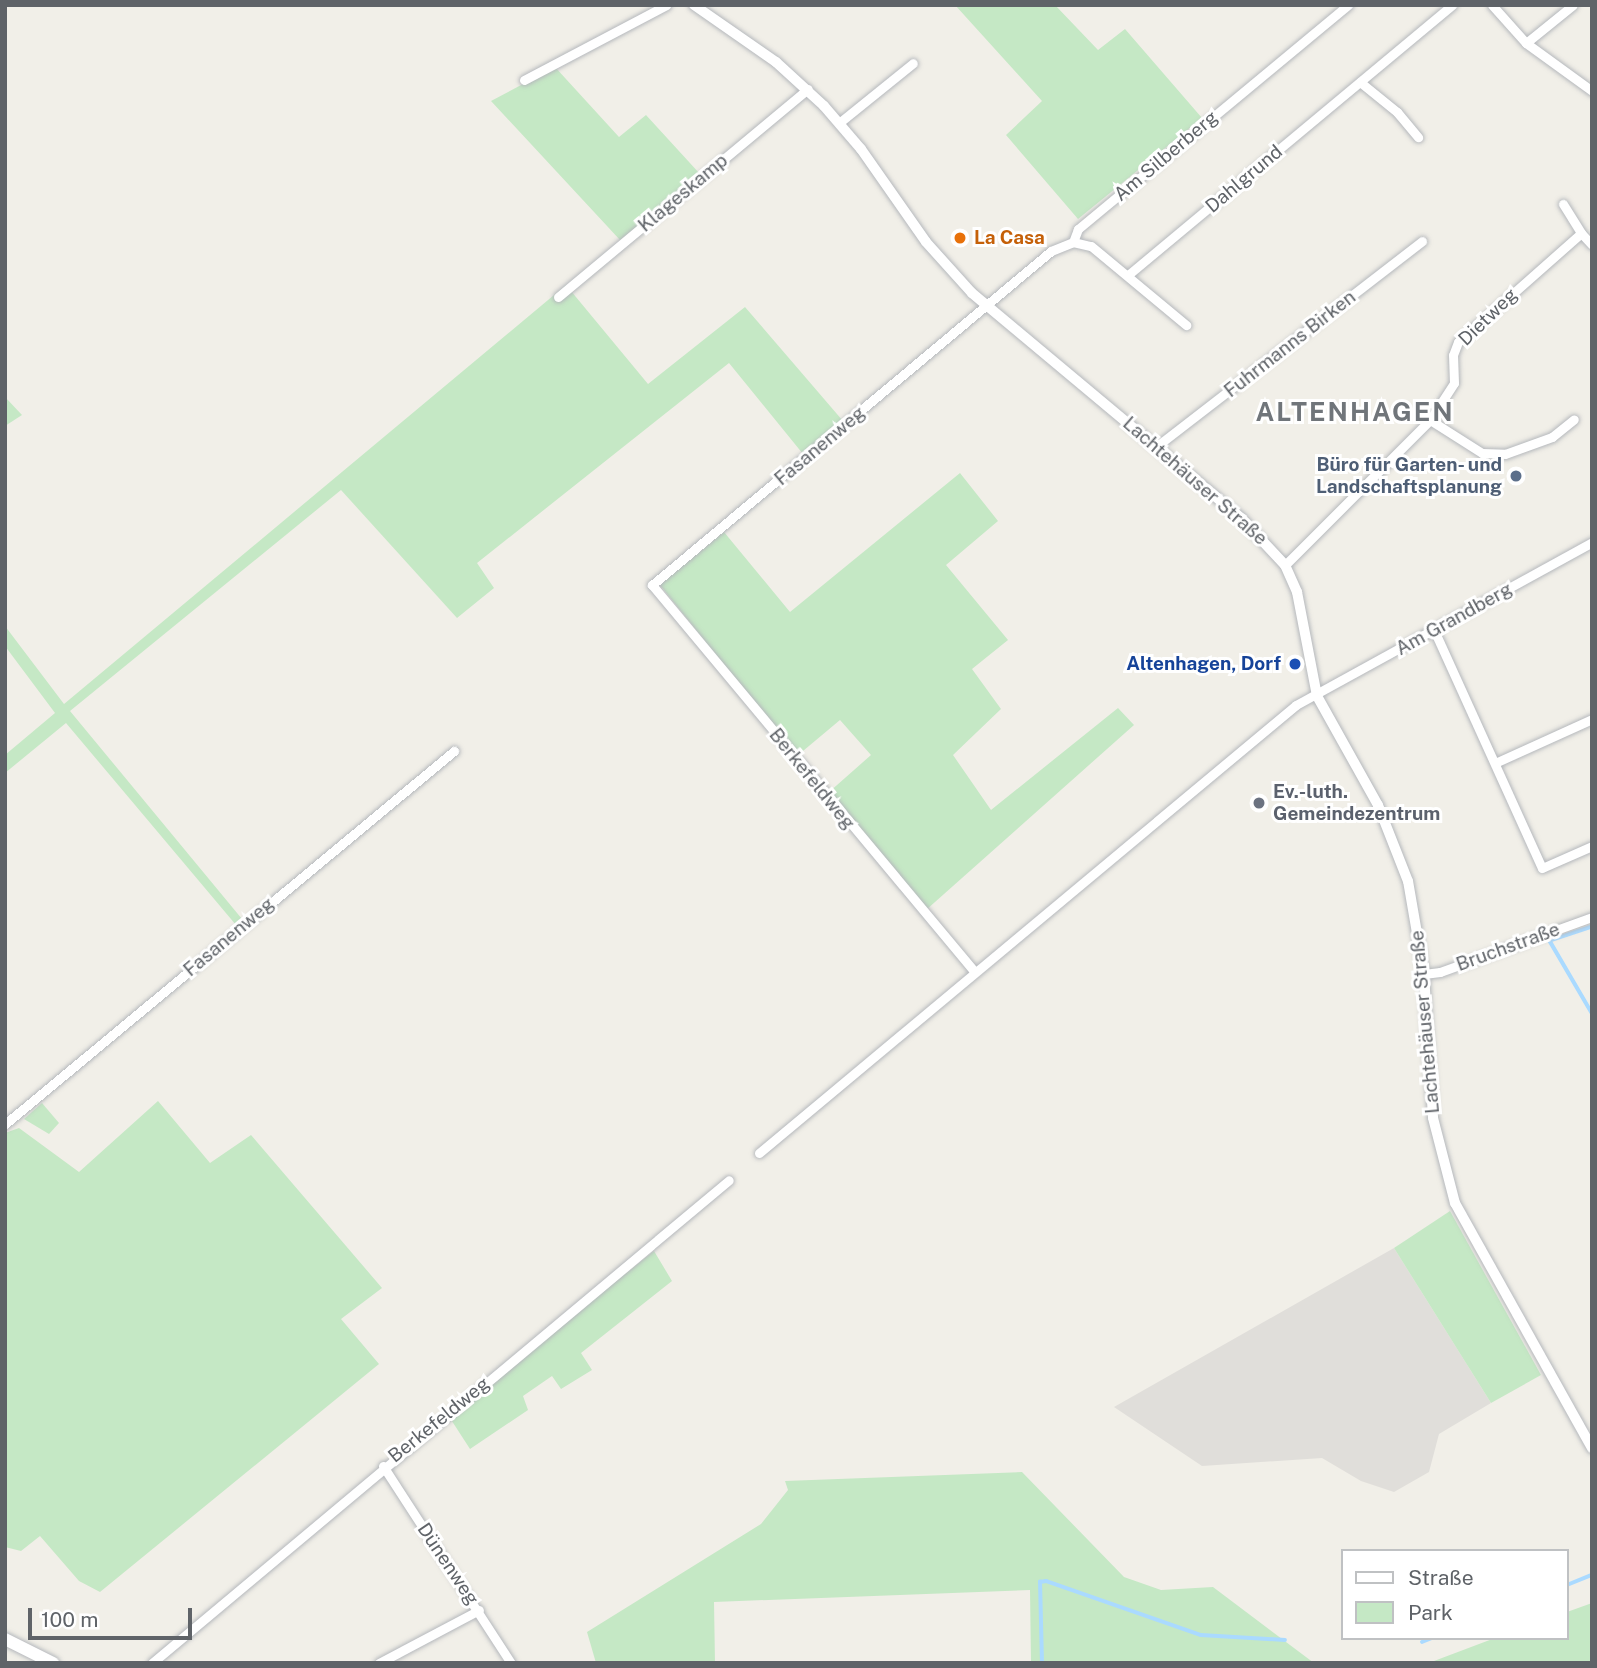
<!DOCTYPE html>
<meta charset="utf-8">
<style>
body{margin:0}
#map{position:relative;width:1597px;height:1668px;overflow:hidden;background:#f1efe8;font-family:"Public Sans",sans-serif}
div>[style]{position:absolute}
.industrial>*{inset:0;background:#e0deda}
.green>*{inset:0;background:#c5e8c5}
.stream>*{height:3.5px;margin:-1.75px;padding:0 1.75px;transform-origin:1.75px;border-radius:1.75px;background:#aadaff}
.roads{filter:drop-shadow(0 0 2px #b5b8bc) drop-shadow(0 0 2px #b5b8bc)}
.minor>*{height:9px;margin:-4.5px;padding:0 4.5px;transform-origin:4.5px;border-radius:4.5px;background:#fff}
.tertiary>*{height:10px;margin:-5px;padding:0 5px;transform-origin:5px;border-radius:5px;background:#fff}
.secondary>*{height:12px;margin:-6px;padding:0 6px;transform-origin:6px;border-radius:6px;background:#fff}
.dots>*{width:19px;height:19px;translate:-50% -50%;box-sizing:border-box;border:4px solid #fff;border-radius:50%}
span{translate:-50% -50%;white-space:nowrap;text-align:center;line-height:1.15;-webkit-text-stroke:6px #fff;paint-order:stroke}
.street-label{font-size:19px;color:#5f6368}
.food-label{font-size:19px;color:#c56008;font-weight:700}
.left{translate:0 -50%;text-align:left}
.service-label{font-size:19px;color:#4e5e75;font-weight:700}
.right{translate:-100% -50%;text-align:right}
.transit-label{font-size:19px;color:#164399;font-weight:700}
.worship-label{font-size:19px;color:#5b616d;font-weight:700}
.district-label{font-size:26px;color:#70757a;font-weight:700;letter-spacing:2px}
.frame{position:absolute;inset:0;border:7px solid #5f6368;pointer-events:none}
.legend{position:absolute;left:1341px;top:1549px;width:228px;height:91px;box-sizing:border-box;background:#fff;border:2px solid #bfc1c3;margin:0;padding:9px 12px;list-style:none;font-size:21px;color:#5f6368}
.legend li{display:flex;align-items:center;gap:14px;height:35px}
.legend b{width:35px;border:2px solid #bfc1c3}
.scale{position:absolute;left:28px;top:1608px;width:164px;height:32px;box-sizing:border-box;border:4px solid #5f6368;border-top:0;padding-left:9px;font-size:21px;line-height:24px;white-space:nowrap;color:#5f6368;-webkit-text-stroke:5px #fff;paint-order:stroke}
</style>
<div id="map">
<div class="industrial">
<i style="clip-path:polygon(1394px 1248px,1491px 1403px,1439px 1434px,1429px 1472px,1394px 1492px,1361px 1481px,1322px 1458px,1202px 1466px,1114px 1407px)"></i>
</div>
<div class="green">
<i style="clip-path:polygon(955px 5px,1055px 5px,1098px 50px,1125px 29px,1202px 118px,1078px 219px,1006px 135px,1042px 101px)"></i>
<i style="clip-path:polygon(555px 67px,619px 137px,646px 115px,700px 174px,620px 240px,491px 101px)"></i>
<i style="clip-path:polygon(566px 285px,648px 384px,745px 307px,843px 421px,803px 454px,729px 363px,477px 563px,494px 588px,457px 618px,341px 490px,70px 711px,242px 919px,236px 925px,66px 723px,5px 773px,5px 755px,55px 713px,5px 646px,5px 626px,64px 704px)"></i>
<i style="clip-path:polygon(5px 397px,22px 415px,5px 426px)"></i>
<i style="clip-path:polygon(960px 473px,998px 521px,946px 565px,1008px 640px,972px 669px,1001px 709px,953px 755px,991px 810px,1118px 708px,1134px 725px,926px 910px,828px 793px,871px 755px,840px 720px,797px 756px,660px 585px,724px 532px,790px 612px)"></i>
<i style="clip-path:polygon(158px 1101px,210px 1163px,251px 1135px,382px 1288px,341px 1319px,379px 1364px,100px 1592px,79px 1581px,40px 1536px,21px 1551px,5px 1547px,5px 1133px,19px 1128px,79px 1172px)"></i>
<i style="clip-path:polygon(42px 1103px,59px 1123px,49px 1134px,24px 1119px)"></i>
<i style="clip-path:polygon(1450px 1211px,1541px 1375px,1491px 1403px,1394px 1248px)"></i>
<i style="clip-path:polygon(654px 1251px,672px 1281px,581px 1353px,592px 1370px,561px 1389px,552px 1376px,523px 1396px,528px 1410px,470px 1449px,448px 1415px)"></i>
<i style="clip-path:polygon(1022px 1472px,1124px 1577px,1161px 1590px,1213px 1587px,1314px 1663px,1031px 1663px,1030px 1590px,714px 1602px,715px 1663px,596px 1663px,587px 1632px,761px 1524px,788px 1490px,785px 1481px)"></i>
<i style="clip-path:polygon(1592px 1603px,1592px 1663px,1434px 1661px,1495px 1638px,1567px 1638px,1567px 1612px)"></i>
</div>
<div class="stream">
<i style="left:1592px;top:927px;width:44px;rotate:161.6deg"></i>
<i style="left:1550px;top:941px;width:83px;rotate:59.7deg"></i>
<i style="left:1567px;top:1585px;width:27px;rotate:-22deg"></i>
<i style="left:1422px;top:1642px;width:11px;rotate:-22deg"></i>
<i style="left:1042px;top:1663px;width:81px;rotate:-91.4deg"></i>
<i style="left:1040px;top:1582px;width:6px;rotate:-9deg"></i>
<i style="left:1046px;top:1581px;width:164px;rotate:19.2deg"></i>
<i style="left:1201px;top:1635px;width:84px;rotate:3.4deg"></i>
</div>
<div class="roads">
<div class="minor">
<i style="left:1492px;top:5px;width:51px;rotate:48.2deg"></i>
<i style="left:1526px;top:43px;width:82px;rotate:36deg"></i>
<i style="left:1526px;top:43px;width:60px;rotate:-39deg"></i>
<i style="left:524px;top:80px;width:161px;rotate:-27.8deg"></i>
<i style="left:1360px;top:82px;width:48px;rotate:39deg"></i>
<i style="left:1397px;top:112px;width:33px;rotate:50deg"></i>
<i style="left:839px;top:123px;width:95px;rotate:-39deg"></i>
<i style="left:1563px;top:204px;width:34px;rotate:58deg"></i>
<i style="left:1073px;top:242px;width:18px;rotate:13deg"></i>
<i style="left:1091px;top:246px;width:124px;rotate:39.7deg"></i>
<i style="left:1128px;top:275px;width:422px;rotate:-39.8deg"></i>
<i style="left:558px;top:297px;width:325px;rotate:-39.8deg"></i>
<i style="left:1430px;top:420px;width:62px;rotate:32.4deg"></i>
<i style="left:1482px;top:453px;width:23px;rotate:2deg"></i>
<i style="left:1505px;top:454px;width:50px;rotate:-19.9deg"></i>
<i style="left:1552px;top:437px;width:28px;rotate:-39deg"></i>
<i style="left:1157px;top:446px;width:335px;rotate:-37.7deg"></i>
<i style="left:1285px;top:565px;width:205px;rotate:-45deg"></i>
<i style="left:1430px;top:420px;width:44px;rotate:-57deg"></i>
<i style="left:1454px;top:383px;width:28px;rotate:-92deg"></i>
<i style="left:1453px;top:355px;width:14px;rotate:-69deg"></i>
<i style="left:1458px;top:342px;width:164px;rotate:-41.5deg"></i>
<i style="left:1581px;top:233px;width:16px;rotate:47deg"></i>
<i style="left:1434px;top:630px;width:261px;rotate:65.6deg"></i>
<i style="left:1542px;top:868px;width:55px;rotate:-23.7deg"></i>
<i style="left:1495px;top:763px;width:107px;rotate:-24.4deg"></i>
<i style="left:974px;top:971px;width:503px;rotate:-129.83deg"></i>
<i style="left:652px;top:585px;width:520px;rotate:-39.93deg"></i>
<i style="left:1051px;top:251px;width:24px;rotate:-22deg"></i>
<i style="left:1073px;top:242px;width:14px;rotate:-69deg"></i>
<i style="left:1078px;top:229px;width:351px;rotate:-39.7deg"></i>
<i style="left:1424px;top:974px;width:16px;rotate:-7deg"></i>
<i style="left:1440px;top:972px;width:162px;rotate:-19.9deg"></i>
<i style="left:5px;top:1124px;width:584px;rotate:-39.72deg"></i>
<i style="left:759px;top:1153px;width:699px;rotate:-39.84deg"></i>
<i style="left:1296px;top:705px;width:338px;rotate:-28.8deg"></i>
<i style="left:383px;top:1466px;width:235px;rotate:57deg"></i>
<i style="left:152px;top:1663px;width:752px;rotate:-39.93deg"></i>
<i style="left:379px;top:1663px;width:113px;rotate:-27.9deg"></i>
</div>
<div class="tertiary">
<i style="left:694px;top:5px;width:100px;rotate:34.8deg"></i>
<i style="left:776px;top:62px;width:65px;rotate:42.5deg"></i>
<i style="left:824px;top:106px;width:57px;rotate:49.3deg"></i>
<i style="left:861px;top:149px;width:113px;rotate:55deg"></i>
<i style="left:926px;top:242px;width:69px;rotate:48deg"></i>
<i style="left:972px;top:293px;width:351px;rotate:39.9deg"></i>
<i style="left:1241px;top:518px;width:64px;rotate:46.9deg"></i>
<i style="left:1285px;top:565px;width:30px;rotate:66deg"></i>
<i style="left:1297px;top:592px;width:106px;rotate:79.1deg"></i>
<i style="left:1317px;top:696px;width:125px;rotate:60.8deg"></i>
<i style="left:1378px;top:805px;width:82px;rotate:68.5deg"></i>
<i style="left:1408px;top:881px;width:94px;rotate:80.2deg"></i>
<i style="left:1424px;top:974px;width:144px;rotate:86.4deg"></i>
<i style="left:1433px;top:1118px;width:88px;rotate:75.5deg"></i>
<i style="left:1455px;top:1203px;width:281px;rotate:60.8deg"></i>
</div>
<div class="secondary">
<i style="left:5px;top:1639px;width:54px;rotate:26.6deg"></i>
</div>
</div>
<div class="dots">
<i style="left:960px;top:238px;background:#e8710a"></i>
<i style="left:1516px;top:476px;background:#5c6f8a"></i>
<i style="left:1295px;top:664px;background:#1a4fb4"></i>
<i style="left:1259px;top:803px;background:#6b7280"></i>
</div>
<div class="street-label">
<span style="left:1166px;top:156px;rotate:-40deg">Am Silberberg</span>
<span style="left:1244px;top:179px;rotate:-40deg">Dahlgrund</span>
<span style="left:683px;top:193px;rotate:-40deg">Klageskamp</span>
<span style="left:1488px;top:317px;rotate:-44deg">Dietweg</span>
<span style="left:1290px;top:344px;rotate:-38deg">Fuhrmanns Birken</span>
<span style="left:820px;top:446px;rotate:-40deg">Fasanenweg</span>
<span style="left:1195px;top:481px;rotate:41deg">Lachtehäuser Straße</span>
<span style="left:1454px;top:619px;rotate:-29deg">Am Grandberg</span>
<span style="left:812px;top:779px;rotate:51deg">Berkefeldweg</span>
<span style="left:229px;top:937px;rotate:-40deg">Fasanenweg</span>
<span style="left:1508px;top:947px;rotate:-20deg">Bruchstraße</span>
<span style="left:1425px;top:1022px;rotate:-95deg">Lachtehäuser Straße</span>
<span style="left:439px;top:1420px;rotate:-39deg">Berkefeldweg</span>
<span style="left:448px;top:1564px;rotate:56deg">Dünenweg</span>
</div>
<div class="food-label">
<span class="left" style="left:974px;top:238px">La Casa</span>
</div>
<div class="service-label">
<span class="right" style="left:1502px;top:476px">Büro für Garten- und<br>Landschaftsplanung</span>
</div>
<div class="transit-label">
<span class="right" style="left:1281px;top:664px">Altenhagen, Dorf</span>
</div>
<div class="worship-label">
<span class="left" style="left:1273px;top:803px">Ev.-luth.<br>Gemeindezentrum</span>
</div>
<div class="district-label">
<span style="left:1355px;top:412px">ALTENHAGEN</span>
</div>
<div class="frame"></div>
<ul class="legend">
<li><b style="height:9px;background:#fff"></b>Straße</li>
<li><b style="height:19px;background:#c5e8c5"></b>Park</li>
</ul>
<div class="scale">100 m</div>
</div>
